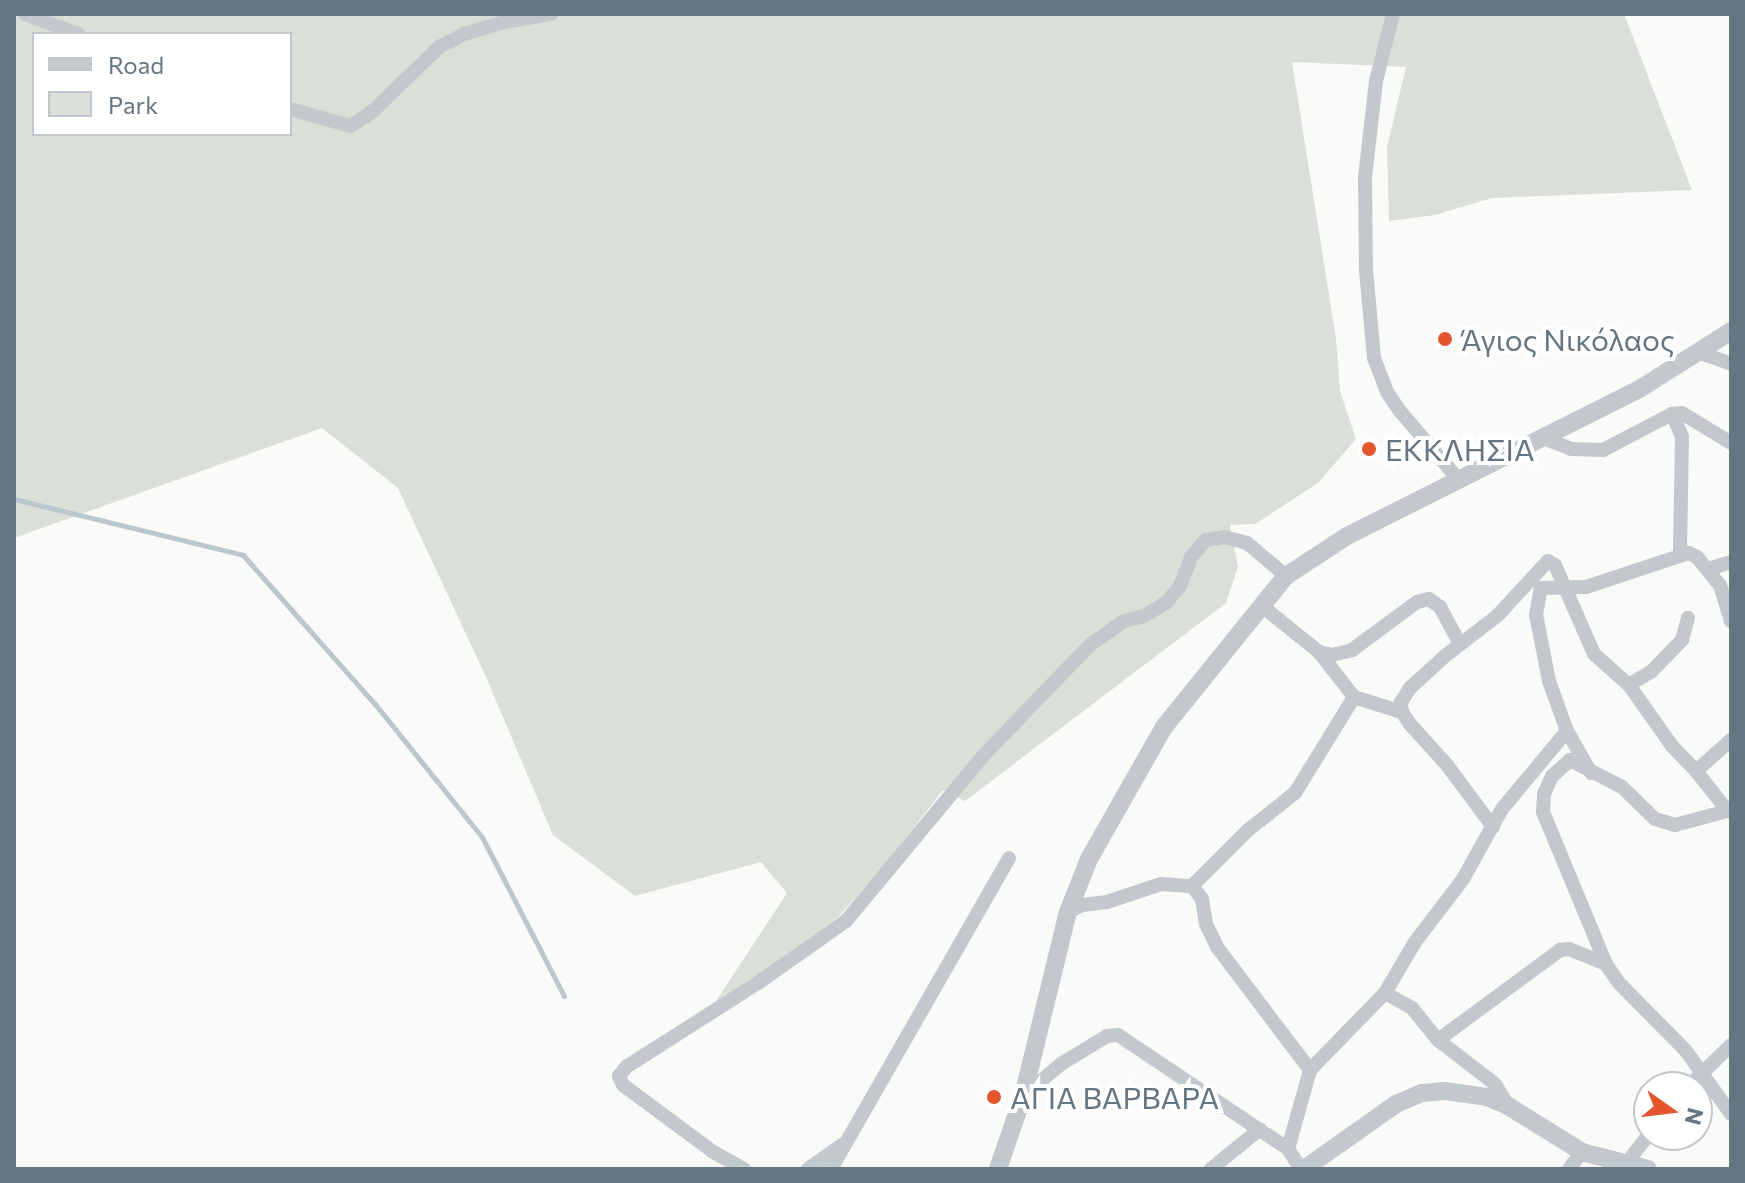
<!DOCTYPE html>
<meta charset="utf-8">
<style>
body{margin:0}
#map{position:relative;width:1745px;height:1183px;overflow:hidden;background:#fafaf8;font-family:Commissioner,sans-serif}
div>[style]{position:absolute}
.green>*{inset:0;background:#dadfd7}
.stream>*{height:5px;margin:-2.5px;padding:0 2.5px;transform-origin:2.5px;border-radius:2.5px;background:#bbc7cb}
.minor>*{height:14px;margin:-7px;padding:0 7px;transform-origin:7px;border-radius:7px;background:#c3c8cc}
.tertiary>*{height:18px;margin:-9px;padding:0 9px;transform-origin:9px;border-radius:9px;background:#c3c8cc}
.dots>*{width:22px;height:22px;translate:-50% -50%;box-sizing:border-box;border:4px solid #fff;border-radius:50%}
span{translate:-50% -50%;white-space:nowrap;text-align:center;line-height:1.15;-webkit-text-stroke:8px #fff;paint-order:stroke}
.poi-label{font-size:30px;color:#657683}
.left{translate:0 -50%;text-align:left}
.frame{position:absolute;inset:0;border:16px solid #657683;pointer-events:none}
.legend{position:absolute;left:32px;top:32px;width:260px;height:104px;box-sizing:border-box;background:#fff;border:2px solid #c1c8cd;margin:0;padding:10px 14px;list-style:none;font-size:24px;color:#657683}
.legend li{display:flex;align-items:center;gap:16px;height:40px}
.legend b{width:40px;border:2px solid #c1c8cd}
.north{position:absolute;left:1633px;top:1071px;width:80px;height:80px;box-sizing:border-box;background:#fff;border:2px solid #c1c8cd;border-radius:50%;rotate:104deg;font-size:22px;font-weight:700;line-height:32px;text-align:center;color:#657683}
.north::after{content:'';display:block;margin:auto;width:28px;height:36px;background:#e4572e;clip-path:polygon(50% 0,100% 100%,50% 72%,0 100%)}
</style>
<div id="map">
<div class="green">
<i style="clip-path:polygon(evenodd,14px 14px,1624px 14px,1692px 190px,1492px 198px,1435px 215px,1389px 221px,1387px 147px,1406px 67px,1292px 62px,1336px 339px,1340px 391px,1356px 439px,1318px 483px,1255px 524px,1230px 525px,1238px 567px,1226px 603px,965px 801px,943px 790px,879px 872px,837px 918px,709px 1012px,787px 893px,761px 862px,635px 896px,553px 835px,486px 677px,398px 488px,322px 428px,14px 538px,14px 14px,34px 34px,290px 34px,290px 134px,34px 134px,34px 34px)"></i>
</div>
<div class="stream">
<i style="left:14px;top:499px;width:236px;rotate:13.7deg"></i>
<i style="left:243px;top:555px;width:199px;rotate:48.5deg"></i>
<i style="left:375px;top:704px;width:171px;rotate:51.2deg"></i>
<i style="left:482px;top:837px;width:179px;rotate:62.7deg"></i>
</div>
<div class="minor">
<i style="left:25px;top:14px;width:57px;rotate:20.7deg"></i>
<i style="left:1393px;top:14px;width:69px;rotate:104.2deg"></i>
<i style="left:1376px;top:81px;width:97px;rotate:96.5deg"></i>
<i style="left:1365px;top:177px;width:93px;rotate:89.4deg"></i>
<i style="left:1366px;top:270px;width:88px;rotate:84.8deg"></i>
<i style="left:1374px;top:358px;width:36px;rotate:69deg"></i>
<i style="left:1387px;top:392px;width:22px;rotate:56deg"></i>
<i style="left:1399px;top:410px;width:92px;rotate:49.4deg"></i>
<i style="left:290px;top:109px;width:63px;rotate:15.6deg"></i>
<i style="left:351px;top:126px;width:27px;rotate:-34deg"></i>
<i style="left:373px;top:111px;width:92px;rotate:-44.1deg"></i>
<i style="left:439px;top:47px;width:28px;rotate:-27deg"></i>
<i style="left:464px;top:34px;width:42px;rotate:-16.7deg"></i>
<i style="left:504px;top:22px;width:48px;rotate:-9.7deg"></i>
<i style="left:1697px;top:352px;width:36px;rotate:19deg"></i>
<i style="left:1672px;top:414px;width:24px;rotate:66deg"></i>
<i style="left:1682px;top:436px;width:118px;rotate:91deg"></i>
<i style="left:1543px;top:438px;width:30px;rotate:21deg"></i>
<i style="left:1571px;top:449px;width:32px;rotate:2deg"></i>
<i style="left:1603px;top:450px;width:78px;rotate:-27.6deg"></i>
<i style="left:1672px;top:414px;width:10px;rotate:-6deg"></i>
<i style="left:1682px;top:413px;width:57px;rotate:31.5deg"></i>
<i style="left:1708px;top:569px;width:24px;rotate:-17deg"></i>
<i style="left:1262px;top:606px;width:73px;rotate:38.9deg"></i>
<i style="left:1319px;top:652px;width:13px;rotate:13deg"></i>
<i style="left:1332px;top:655px;width:21px;rotate:-14deg"></i>
<i style="left:1352px;top:650px;width:81px;rotate:-36.4deg"></i>
<i style="left:1417px;top:602px;width:12px;rotate:-14deg"></i>
<i style="left:1429px;top:599px;width:14px;rotate:36deg"></i>
<i style="left:1440px;top:607px;width:42px;rotate:61.6deg"></i>
<i style="left:1319px;top:652px;width:57px;rotate:52.1deg"></i>
<i style="left:1354px;top:697px;width:50px;rotate:17.4deg"></i>
<i style="left:1629px;top:685px;width:26px;rotate:-31deg"></i>
<i style="left:1651px;top:672px;width:45px;rotate:-45.9deg"></i>
<i style="left:1682px;top:640px;width:23px;rotate:-75deg"></i>
<i style="left:1591px;top:773px;width:48px;rotate:-119.7deg"></i>
<i style="left:1567px;top:731px;width:53px;rotate:-109.8deg"></i>
<i style="left:1549px;top:681px;width:67px;rotate:-101.1deg"></i>
<i style="left:1536px;top:615px;width:27px;rotate:-80deg"></i>
<i style="left:1541px;top:588px;width:45px;rotate:-1.3deg"></i>
<i style="left:1586px;top:587px;width:108px;rotate:-18.3deg"></i>
<i style="left:1689px;top:553px;width:9px;rotate:27deg"></i>
<i style="left:1697px;top:557px;width:36px;rotate:51deg"></i>
<i style="left:1720px;top:585px;width:38px;rotate:73deg"></i>
<i style="left:1727px;top:810px;width:50px;rotate:-128.5deg"></i>
<i style="left:1696px;top:771px;width:47px;rotate:-41.5deg"></i>
<i style="left:1731px;top:810px;width:58px;rotate:165deg"></i>
<i style="left:1675px;top:825px;width:21px;rotate:-163deg"></i>
<i style="left:1655px;top:819px;width:46px;rotate:-135.9deg"></i>
<i style="left:1622px;top:787px;width:59px;rotate:-152.6deg"></i>
<i style="left:1570px;top:760px;width:24px;rotate:138deg"></i>
<i style="left:1552px;top:776px;width:20px;rotate:114deg"></i>
<i style="left:1544px;top:794px;width:18px;rotate:93deg"></i>
<i style="left:1543px;top:812px;width:165px;rotate:67.5deg"></i>
<i style="left:1606px;top:964px;width:23px;rotate:56deg"></i>
<i style="left:1619px;top:983px;width:95px;rotate:45.4deg"></i>
<i style="left:1686px;top:1051px;width:77px;rotate:54.5deg"></i>
<i style="left:1493px;top:827px;width:77px;rotate:-126.6deg"></i>
<i style="left:1447px;top:765px;width:55px;rotate:-132.1deg"></i>
<i style="left:1410px;top:724px;width:14px;rotate:-124deg"></i>
<i style="left:1402px;top:712px;width:10px;rotate:-96deg"></i>
<i style="left:1401px;top:702px;width:17px;rotate:-57deg"></i>
<i style="left:1410px;top:688px;width:47px;rotate:-42.4deg"></i>
<i style="left:1445px;top:656px;width:66px;rotate:-37.6deg"></i>
<i style="left:1497px;top:616px;width:75px;rotate:-47.2deg"></i>
<i style="left:1548px;top:561px;width:8px;rotate:30deg"></i>
<i style="left:1555px;top:565px;width:97px;rotate:66.3deg"></i>
<i style="left:1594px;top:654px;width:47px;rotate:41.5deg"></i>
<i style="left:1629px;top:685px;width:75px;rotate:54.8deg"></i>
<i style="left:1672px;top:746px;width:35px;rotate:46deg"></i>
<i style="left:1192px;top:886px;width:16px;rotate:52deg"></i>
<i style="left:1202px;top:899px;width:25px;rotate:81deg"></i>
<i style="left:1206px;top:924px;width:25px;rotate:64deg"></i>
<i style="left:1217px;top:947px;width:154px;rotate:52.9deg"></i>
<i style="left:1310px;top:1070px;width:107px;rotate:-45.8deg"></i>
<i style="left:1385px;top:993px;width:31px;rotate:29deg"></i>
<i style="left:1412px;top:1008px;width:41px;rotate:50.9deg"></i>
<i style="left:1438px;top:1040px;width:72px;rotate:37.7deg"></i>
<i style="left:1495px;top:1084px;width:26px;rotate:59deg"></i>
<i style="left:1068px;top:912px;width:16px;rotate:-27deg"></i>
<i style="left:1082px;top:905px;width:25px;rotate:-7deg"></i>
<i style="left:1107px;top:902px;width:57px;rotate:-18.4deg"></i>
<i style="left:1161px;top:884px;width:31px;rotate:4deg"></i>
<i style="left:1192px;top:886px;width:78px;rotate:-45deg"></i>
<i style="left:1247px;top:831px;width:61px;rotate:-38.4deg"></i>
<i style="left:1295px;top:793px;width:113px;rotate:-58.4deg"></i>
<i style="left:1385px;top:993px;width:59px;rotate:-59.5deg"></i>
<i style="left:1415px;top:942px;width:79px;rotate:-52.7deg"></i>
<i style="left:1463px;top:879px;width:80px;rotate:-60.9deg"></i>
<i style="left:1502px;top:809px;width:102px;rotate:-50.2deg"></i>
<i style="left:1438px;top:1040px;width:152px;rotate:-36.4deg"></i>
<i style="left:1560px;top:950px;width:9px;rotate:-6deg"></i>
<i style="left:1569px;top:949px;width:40px;rotate:22deg"></i>
<i style="left:1688px;top:1087px;width:60px;rotate:-44.3deg"></i>
<i style="left:1023px;top:1096px;width:50px;rotate:-40.1deg"></i>
<i style="left:1061px;top:1064px;width:54px;rotate:-31.3deg"></i>
<i style="left:1107px;top:1036px;width:11px;rotate:-5deg"></i>
<i style="left:1118px;top:1035px;width:205px;rotate:33.8deg"></i>
<i style="left:1625px;top:1165px;width:39px;rotate:-52deg"></i>
<i style="left:744px;top:1169px;width:37px;rotate:-151deg"></i>
<i style="left:712px;top:1151px;width:111px;rotate:-143.4deg"></i>
<i style="left:623px;top:1085px;width:10px;rotate:-114deg"></i>
<i style="left:619px;top:1076px;width:11px;rotate:-52deg"></i>
<i style="left:626px;top:1067px;width:156px;rotate:-32.5deg"></i>
<i style="left:758px;top:983px;width:108px;rotate:-35.2deg"></i>
<i style="left:846px;top:921px;width:214px;rotate:-50.3deg"></i>
<i style="left:983px;top:756px;width:154px;rotate:-46.1deg"></i>
<i style="left:1090px;top:645px;width:42px;rotate:-35.2deg"></i>
<i style="left:1124px;top:621px;width:21px;rotate:-14deg"></i>
<i style="left:1144px;top:616px;width:26px;rotate:-31deg"></i>
<i style="left:1166px;top:603px;width:22px;rotate:-51deg"></i>
<i style="left:1180px;top:586px;width:31px;rotate:-69deg"></i>
<i style="left:1191px;top:557px;width:23px;rotate:-49deg"></i>
<i style="left:1206px;top:540px;width:19px;rotate:-9deg"></i>
<i style="left:1225px;top:537px;width:23px;rotate:15deg"></i>
<i style="left:1247px;top:543px;width:51px;rotate:40.2deg"></i>
<i style="left:808px;top:1169px;width:42px;rotate:-35.2deg"></i>
<i style="left:831px;top:1169px;width:358px;rotate:-60.2deg"></i>
<i style="left:1211px;top:1169px;width:63px;rotate:-39.2deg"></i>
<i style="left:1301px;top:1169px;width:24px;rotate:-123deg"></i>
<i style="left:1288px;top:1149px;width:82px;rotate:-74.4deg"></i>
<i style="left:1569px;top:1169px;width:21px;rotate:-53deg"></i>
</div>
<div class="tertiary">
<i style="left:998px;top:1169px;width:77px;rotate:-71.1deg"></i>
<i style="left:1023px;top:1096px;width:189px;rotate:-76.3deg"></i>
<i style="left:1068px;top:912px;width:57px;rotate:-68.4deg"></i>
<i style="left:1089px;top:859px;width:152px;rotate:-60.4deg"></i>
<i style="left:1164px;top:727px;width:194px;rotate:-51.1deg"></i>
<i style="left:1286px;top:576px;width:73px;rotate:-33.3deg"></i>
<i style="left:1347px;top:536px;width:329px;rotate:-26.7deg"></i>
<i style="left:1641px;top:388px;width:107px;rotate:-32.3deg"></i>
<i style="left:1304px;top:1169px;width:113px;rotate:-35.2deg"></i>
<i style="left:1396px;top:1104px;width:28px;rotate:-23deg"></i>
<i style="left:1422px;top:1093px;width:23px;rotate:-5deg"></i>
<i style="left:1445px;top:1091px;width:42px;rotate:8.1deg"></i>
<i style="left:1487px;top:1097px;width:23px;rotate:23deg"></i>
<i style="left:1508px;top:1106px;width:87px;rotate:31.9deg"></i>
<i style="left:1582px;top:1152px;width:68px;rotate:14.4deg"></i>
</div>
<div class="dots">
<i style="left:1445px;top:339px;background:#e4572e"></i>
<i style="left:1369px;top:449px;background:#e4572e"></i>
<i style="left:994px;top:1097px;background:#e4572e"></i>
</div>
<div class="poi-label">
<span class="left" style="left:1461px;top:339px">Άγιος Νικόλαος</span>
<span class="left" style="left:1385px;top:449px">ΕΚΚΛΗΣΙΑ</span>
<span class="left" style="left:1010px;top:1097px">ΑΓΙΑ ΒΑΡΒΑΡΑ</span>
</div>
<div class="frame"></div>
<ul class="legend">
<li><b style="height:10px;background:#c3c8cc"></b>Road</li>
<li><b style="height:22px;background:#dadfd7"></b>Park</li>
</ul>
<div class="north">N</div>
</div>
